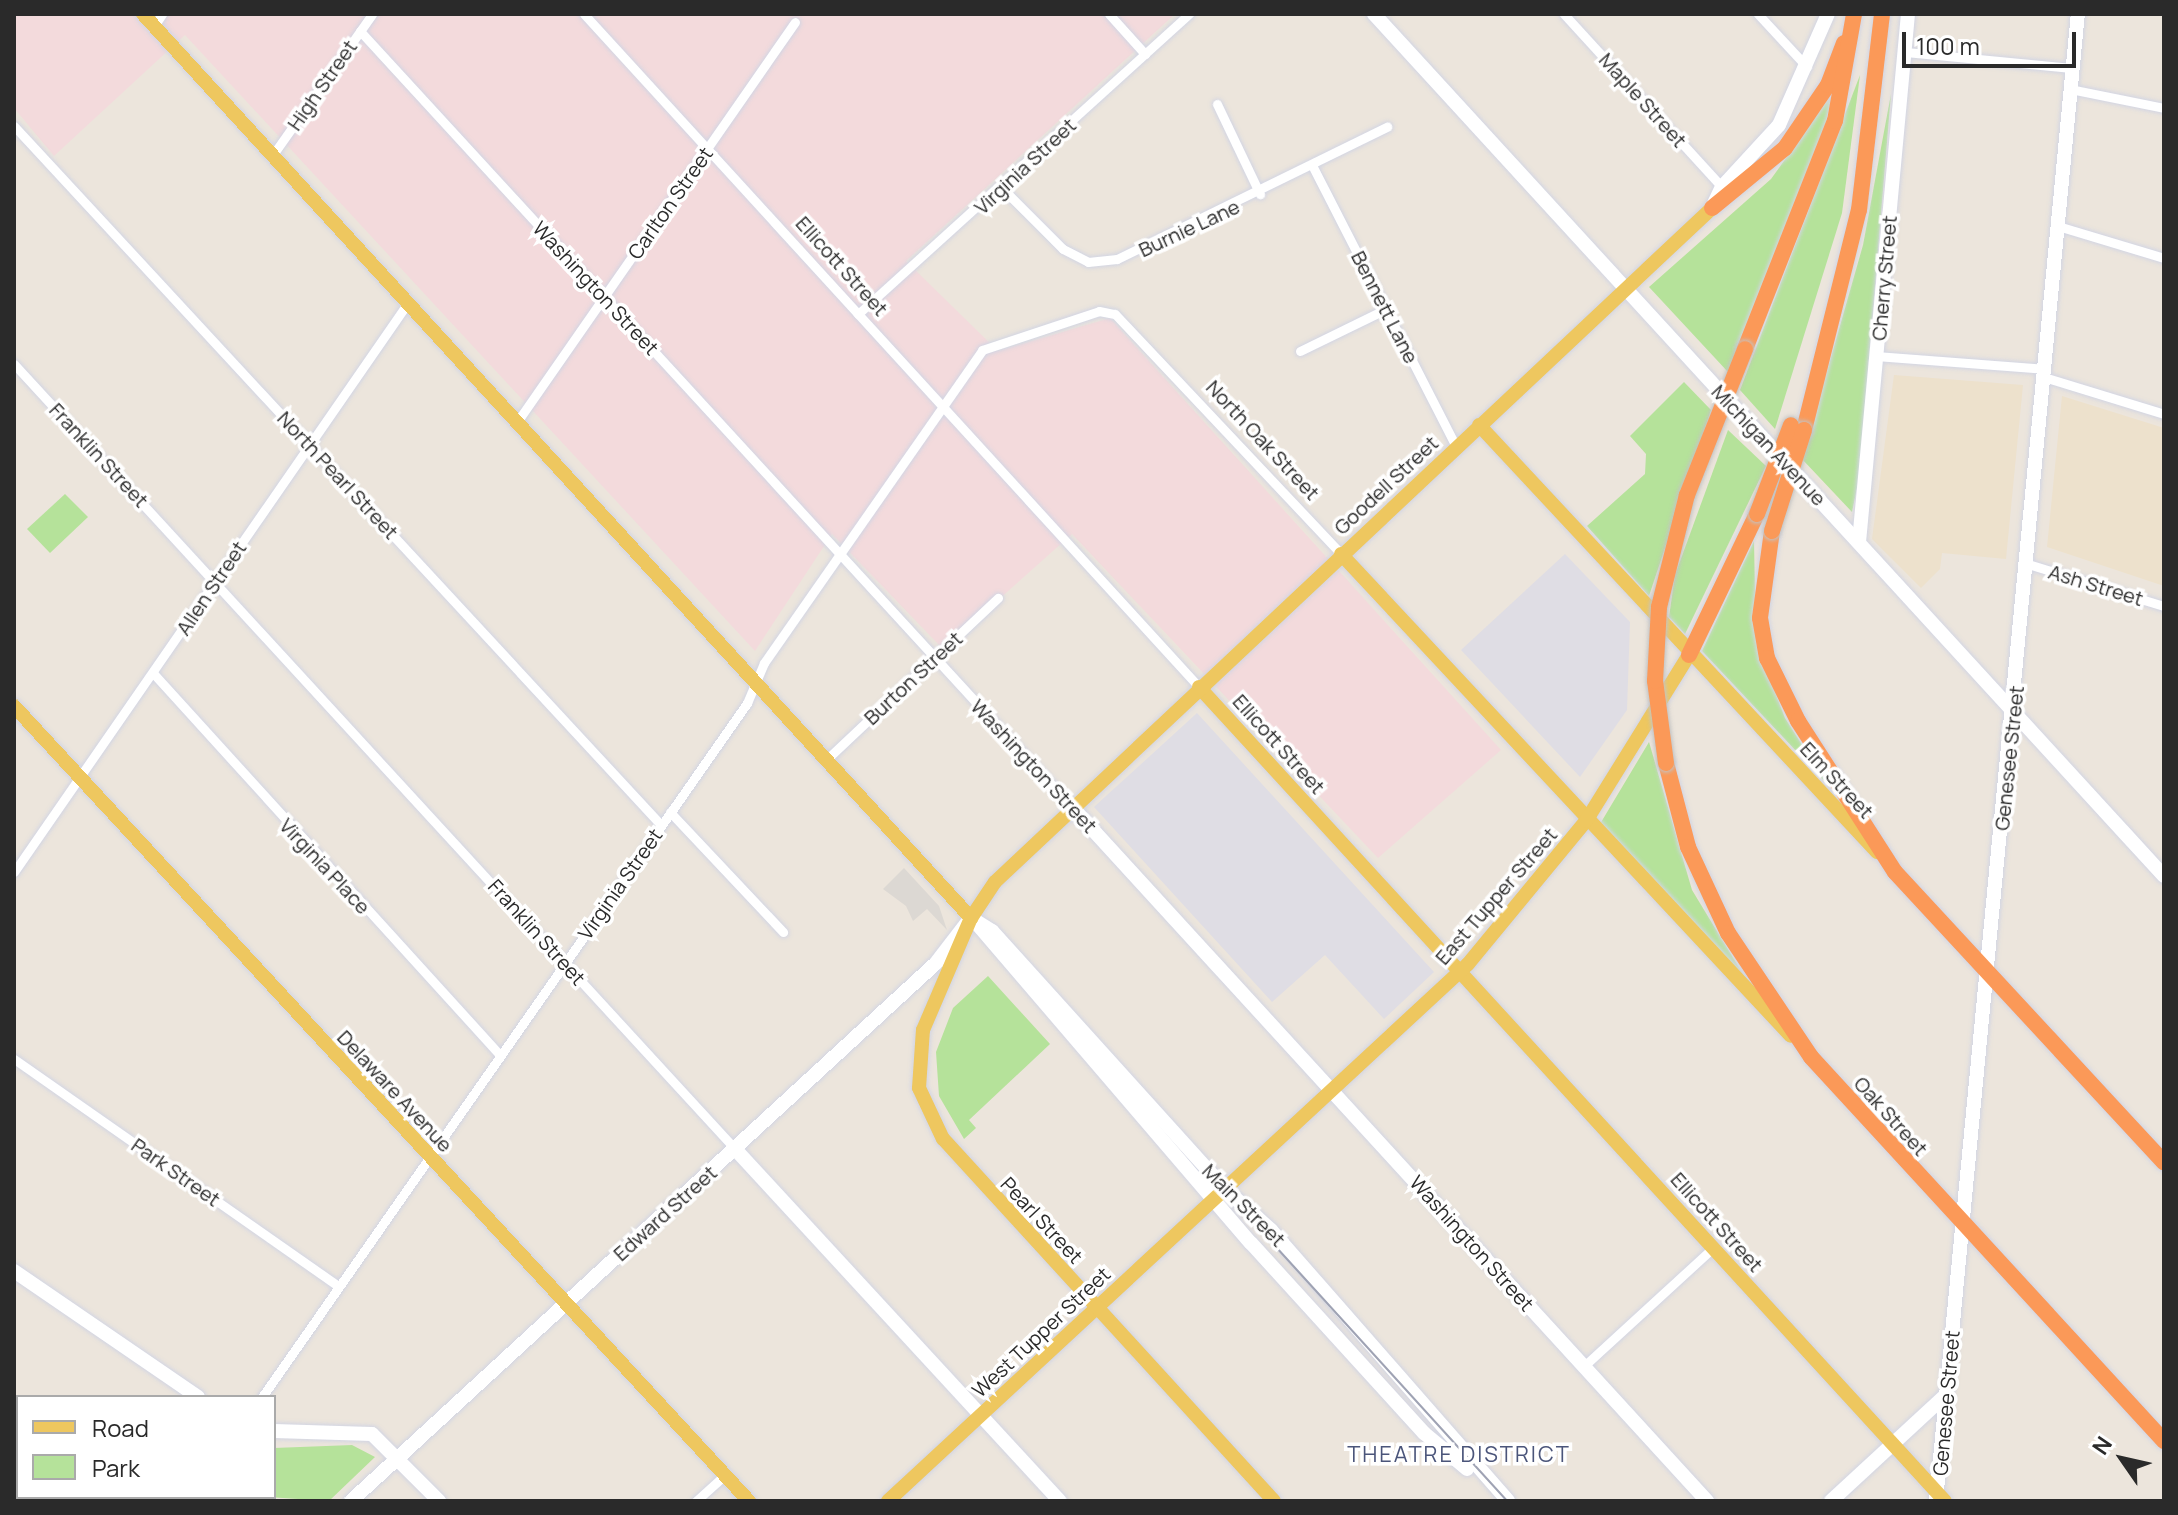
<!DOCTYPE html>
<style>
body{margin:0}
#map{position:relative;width:2178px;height:1515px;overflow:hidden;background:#ece5dc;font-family:Manrope,sans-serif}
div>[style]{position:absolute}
.industrial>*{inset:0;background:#dfdde4}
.education>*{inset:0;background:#ede1cc}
.medical>*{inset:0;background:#f3dadc}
.green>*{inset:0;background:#b5e29a}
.plaza>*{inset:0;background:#dcd8d3}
.roads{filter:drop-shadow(0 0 2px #d2d5e3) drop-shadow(0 0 2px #d2d5e3)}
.street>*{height:9px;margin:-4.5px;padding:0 4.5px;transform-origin:4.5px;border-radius:4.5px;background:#fff}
.secondary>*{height:14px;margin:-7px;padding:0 7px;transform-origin:7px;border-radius:7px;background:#fff}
.primary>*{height:14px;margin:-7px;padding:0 7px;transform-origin:7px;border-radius:7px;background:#eec75f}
.highway>*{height:16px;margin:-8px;padding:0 8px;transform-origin:8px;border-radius:8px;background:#fb9958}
.tram>*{height:2px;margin:-1px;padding:0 1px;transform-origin:1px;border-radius:1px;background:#9fa3b4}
.bridges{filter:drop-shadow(0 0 2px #c3c3c3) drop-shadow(0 0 2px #c3c3c3)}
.highway-bridge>*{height:16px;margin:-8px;padding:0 8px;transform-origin:8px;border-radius:8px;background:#fb9958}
span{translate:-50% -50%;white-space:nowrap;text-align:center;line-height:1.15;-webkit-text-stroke:7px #fff;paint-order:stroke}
.street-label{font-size:20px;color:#2a2a2a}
.neighbourhood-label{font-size:22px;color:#4b557a;letter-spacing:2px}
.frame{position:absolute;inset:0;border:16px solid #2a2a2a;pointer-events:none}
.legend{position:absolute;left:16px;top:1395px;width:260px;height:104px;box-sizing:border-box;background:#fff;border:2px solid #aaa;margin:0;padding:10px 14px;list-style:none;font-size:24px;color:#2a2a2a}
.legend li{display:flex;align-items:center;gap:16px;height:40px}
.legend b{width:40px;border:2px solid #aaa}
.north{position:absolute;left:2082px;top:1419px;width:80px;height:80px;-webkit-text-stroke:6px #fff;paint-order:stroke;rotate:304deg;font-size:22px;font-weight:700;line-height:32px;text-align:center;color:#2a2a2a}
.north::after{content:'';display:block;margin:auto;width:28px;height:36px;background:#2a2a2a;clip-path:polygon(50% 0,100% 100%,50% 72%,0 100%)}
.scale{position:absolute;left:1902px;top:32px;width:174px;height:36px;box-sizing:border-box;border:4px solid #2a2a2a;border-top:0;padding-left:10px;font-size:24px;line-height:28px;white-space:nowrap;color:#2a2a2a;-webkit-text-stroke:6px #fff;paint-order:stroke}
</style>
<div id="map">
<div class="industrial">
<i style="clip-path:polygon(1565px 554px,1630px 622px,1627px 710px,1580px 777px,1461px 650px)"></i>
<i style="clip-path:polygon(1197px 713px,1434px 972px,1384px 1019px,1325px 955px,1272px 1002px,1094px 807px)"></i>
</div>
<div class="education">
<i style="clip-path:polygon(1894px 375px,2023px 385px,2006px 559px,1942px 553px,1940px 569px,1921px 588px,1872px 539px)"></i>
<i style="clip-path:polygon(2062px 396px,2164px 428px,2164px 586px,2047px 547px)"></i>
</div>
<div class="medical">
<i style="clip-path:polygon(14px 14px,1175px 14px,906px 261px,998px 351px,1110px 318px,1501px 750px,1378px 858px,1072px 534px,943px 649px,832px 534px,755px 651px,185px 35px,54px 156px,14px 108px)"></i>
</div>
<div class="green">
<i style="clip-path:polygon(1860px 75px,1842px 213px,1775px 429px,1740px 390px)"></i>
<i style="clip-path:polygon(1832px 94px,1826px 122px,1728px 372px,1649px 287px,1771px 179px)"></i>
<i style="clip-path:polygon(1891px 94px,1859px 478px,1852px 512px,1802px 459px,1863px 245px)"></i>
<i style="clip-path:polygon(1684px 382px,1711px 410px,1649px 596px,1587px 526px,1645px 474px,1646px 454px,1630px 436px)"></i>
<i style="clip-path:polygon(1728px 430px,1766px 466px,1685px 634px,1669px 617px,1675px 575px)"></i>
<i style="clip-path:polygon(65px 494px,88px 517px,50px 553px,27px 529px)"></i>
<i style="clip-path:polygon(1754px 541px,1756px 643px,1785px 718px,1827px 784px,1702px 651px)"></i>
<i style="clip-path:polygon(1649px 742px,1692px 890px,1746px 979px,1600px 824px)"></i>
<i style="clip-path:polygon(988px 976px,1050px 1044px,969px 1120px,976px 1128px,964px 1139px,939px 1096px,936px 1052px,953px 1008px)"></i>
<i style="clip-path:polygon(352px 1445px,375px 1457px,329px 1501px,267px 1497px,274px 1497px,274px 1448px)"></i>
</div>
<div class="plaza">
<i style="clip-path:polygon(904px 868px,939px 906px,947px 930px,927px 909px,913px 921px,906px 906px,883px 889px)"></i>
</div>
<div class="roads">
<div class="street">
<i style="left:584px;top:14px;width:912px;rotate:47.58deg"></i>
<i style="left:1109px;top:14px;width:54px;rotate:48deg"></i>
<i style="left:1564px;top:14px;width:234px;rotate:47.6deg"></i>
<i style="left:1758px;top:14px;width:72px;rotate:47.2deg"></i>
<i style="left:154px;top:26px;width:14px;rotate:-56deg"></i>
<i style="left:360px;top:31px;width:1053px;rotate:47.46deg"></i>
<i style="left:1905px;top:52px;width:168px;rotate:5.5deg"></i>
<i style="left:2070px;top:89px;width:96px;rotate:11.4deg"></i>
<i style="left:1217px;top:104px;width:100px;rotate:64.5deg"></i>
<i style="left:14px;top:126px;width:952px;rotate:47.21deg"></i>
<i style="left:272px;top:156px;width:174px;rotate:-54.8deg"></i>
<i style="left:1313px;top:167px;width:314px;rotate:62.9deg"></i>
<i style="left:1002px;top:188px;width:86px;rotate:45deg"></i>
<i style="left:1063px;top:249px;width:28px;rotate:27deg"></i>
<i style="left:1088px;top:262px;width:29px;rotate:-6deg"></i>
<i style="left:1117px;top:259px;width:301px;rotate:-26.1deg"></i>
<i style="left:2058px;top:226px;width:111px;rotate:16.8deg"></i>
<i style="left:858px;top:314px;width:447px;rotate:-42.2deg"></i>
<i style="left:1300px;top:351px;width:96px;rotate:-26deg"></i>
<i style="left:1877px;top:356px;width:169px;rotate:4.4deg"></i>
<i style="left:14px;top:364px;width:1066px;rotate:47.43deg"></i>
<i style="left:2044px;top:377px;width:126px;rotate:17.1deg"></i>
<i style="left:517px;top:422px;width:487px;rotate:-55.2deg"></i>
<i style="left:2028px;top:564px;width:142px;rotate:17.2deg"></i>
<i style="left:153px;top:673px;width:516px;rotate:47.75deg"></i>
<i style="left:827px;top:759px;width:235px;rotate:-43.3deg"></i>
<i style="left:670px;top:812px;width:165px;rotate:46.7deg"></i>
<i style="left:14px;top:872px;width:691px;rotate:-55.32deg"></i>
<i style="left:14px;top:1059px;width:396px;rotate:35deg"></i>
<i style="left:1584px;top:1366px;width:175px;rotate:-42.5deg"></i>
<i style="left:262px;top:1397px;width:847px;rotate:-55.05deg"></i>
<i style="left:747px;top:703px;width:43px;rotate:-67deg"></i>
<i style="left:764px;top:663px;width:381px;rotate:-55.1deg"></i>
<i style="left:982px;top:350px;width:123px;rotate:-18.4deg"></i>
<i style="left:1099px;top:311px;width:16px;rotate:11deg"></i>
<i style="left:1115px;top:314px;width:330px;rotate:46.7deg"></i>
<i style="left:14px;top:1426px;width:5px;rotate:37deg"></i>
<i style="left:123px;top:1497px;width:7px;rotate:34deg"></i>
<i style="left:189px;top:1501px;width:5px;rotate:-53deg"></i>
<i style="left:696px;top:1501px;width:39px;rotate:-42deg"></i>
</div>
<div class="secondary">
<i style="left:1374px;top:14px;width:1169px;rotate:47.5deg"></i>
<i style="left:1712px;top:208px;width:23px;rotate:-65deg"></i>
<i style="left:1722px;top:187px;width:84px;rotate:-47.4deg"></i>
<i style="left:1779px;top:125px;width:121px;rotate:-66.2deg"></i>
<i style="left:1859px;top:542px;width:530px;rotate:-84.7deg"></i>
<i style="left:1072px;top:807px;width:941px;rotate:47.54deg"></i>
<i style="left:971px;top:918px;width:25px;rotate:32deg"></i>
<i style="left:992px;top:931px;width:348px;rotate:47.9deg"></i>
<i style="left:1225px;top:1189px;width:62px;rotate:41.7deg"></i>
<i style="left:1271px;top:1230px;width:360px;rotate:48.8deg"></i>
<i style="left:972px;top:918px;width:428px;rotate:49.4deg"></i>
<i style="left:1251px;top:1243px;width:257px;rotate:47.7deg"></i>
<i style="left:1424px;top:1433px;width:56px;rotate:39.9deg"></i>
<i style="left:735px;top:1149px;width:479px;rotate:47.3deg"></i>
<i style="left:14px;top:1271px;width:223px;rotate:34.4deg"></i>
<i style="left:274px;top:1431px;width:98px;rotate:1.8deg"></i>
<i style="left:372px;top:1434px;width:95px;rotate:45deg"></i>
<i style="left:351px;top:1501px;width:795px;rotate:-42.6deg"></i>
<i style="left:936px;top:963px;width:49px;rotate:-52.4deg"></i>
<i style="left:1831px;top:1501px;width:156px;rotate:-42.7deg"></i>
<i style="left:1936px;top:1501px;width:1494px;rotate:-84.55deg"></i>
</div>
<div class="primary">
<i style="left:143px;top:14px;width:1226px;rotate:47.51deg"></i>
<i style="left:1479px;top:425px;width:584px;rotate:47.01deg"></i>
<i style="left:1341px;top:554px;width:659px;rotate:46.97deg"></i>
<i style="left:1199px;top:687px;width:1104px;rotate:47.5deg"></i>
<i style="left:14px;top:706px;width:1083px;rotate:47.25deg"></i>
<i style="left:888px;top:1501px;width:790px;rotate:-42.8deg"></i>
<i style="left:1468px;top:964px;width:185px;rotate:-50.5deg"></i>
<i style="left:1586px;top:821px;width:195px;rotate:-58.2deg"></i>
<i style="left:1274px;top:1501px;width:491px;rotate:-132.4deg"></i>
<i style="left:943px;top:1139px;width:56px;rotate:-115.2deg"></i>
<i style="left:919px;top:1088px;width:58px;rotate:-86.1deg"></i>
<i style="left:923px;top:1030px;width:122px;rotate:-66.8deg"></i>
<i style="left:971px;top:918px;width:43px;rotate:-56.3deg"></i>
<i style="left:995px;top:882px;width:984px;rotate:-43.23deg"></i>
</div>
<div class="highway">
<i style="left:1712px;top:208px;width:94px;rotate:-39.4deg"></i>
<i style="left:1785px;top:148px;width:76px;rotate:-55.7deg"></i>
<i style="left:1828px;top:85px;width:45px;rotate:-69.1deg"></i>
<i style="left:1745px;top:349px;width:245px;rotate:-68.5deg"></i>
<i style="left:1835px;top:121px;width:109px;rotate:-79.9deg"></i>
<i style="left:1804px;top:430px;width:227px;rotate:-76deg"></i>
<i style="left:1859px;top:210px;width:197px;rotate:-83.3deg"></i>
<i style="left:1772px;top:531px;width:88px;rotate:97.9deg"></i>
<i style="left:1760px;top:618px;width:41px;rotate:80.1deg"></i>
<i style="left:1767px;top:658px;width:70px;rotate:63.8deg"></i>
<i style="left:1798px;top:721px;width:179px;rotate:57.3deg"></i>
<i style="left:1895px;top:872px;width:396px;rotate:47.2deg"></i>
<i style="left:1689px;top:655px;width:157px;rotate:-64.3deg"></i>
<i style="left:1666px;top:763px;width:87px;rotate:75.3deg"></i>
<i style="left:1688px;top:847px;width:95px;rotate:65.1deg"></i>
<i style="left:1728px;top:933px;width:149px;rotate:56.2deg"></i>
<i style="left:1811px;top:1057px;width:522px;rotate:47.41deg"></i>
</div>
</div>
<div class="tram">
<i style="left:1266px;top:1236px;width:358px;rotate:47.7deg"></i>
</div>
<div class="bridges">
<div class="highway-bridge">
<i style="left:1757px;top:514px;width:95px;rotate:-69.1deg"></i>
<i style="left:1772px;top:531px;width:106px;rotate:-72.4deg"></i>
<i style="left:1666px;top:763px;width:83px;rotate:-97.6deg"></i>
<i style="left:1655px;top:681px;width:74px;rotate:-86.9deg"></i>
<i style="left:1659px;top:607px;width:115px;rotate:-76deg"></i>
<i style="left:1687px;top:495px;width:157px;rotate:-68.3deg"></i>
</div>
</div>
<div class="street-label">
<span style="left:322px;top:85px;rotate:-55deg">High Street</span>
<span style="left:1643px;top:100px;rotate:48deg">Maple Street</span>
<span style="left:1025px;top:166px;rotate:-43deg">Virginia Street</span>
<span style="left:670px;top:203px;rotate:-55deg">Carlton Street</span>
<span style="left:1189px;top:228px;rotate:-25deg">Burnie Lane</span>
<span style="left:842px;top:266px;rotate:48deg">Ellicott Street</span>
<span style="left:1884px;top:278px;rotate:-85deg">Cherry Street</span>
<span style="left:596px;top:288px;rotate:47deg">Washington Street</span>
<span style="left:1385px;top:307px;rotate:63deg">Bennett Lane</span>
<span style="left:1263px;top:440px;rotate:47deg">North Oak Street</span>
<span style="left:1769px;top:445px;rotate:47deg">Michigan Avenue</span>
<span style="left:99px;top:455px;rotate:47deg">Franklin Street</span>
<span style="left:338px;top:475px;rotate:47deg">North Pearl Street</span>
<span style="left:1386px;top:485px;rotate:-43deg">Goodell Street</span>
<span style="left:2096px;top:585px;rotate:17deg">Ash Street</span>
<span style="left:211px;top:588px;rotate:-56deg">Allen Street</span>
<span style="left:913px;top:678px;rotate:-43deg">Burton Street</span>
<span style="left:1279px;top:744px;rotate:48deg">Ellicott Street</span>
<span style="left:2009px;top:758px;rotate:-84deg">Genesee Street</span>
<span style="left:1034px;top:766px;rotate:47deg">Washington Street</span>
<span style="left:1837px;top:780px;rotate:47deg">Elm Street</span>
<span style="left:325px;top:866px;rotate:47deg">Virginia Place</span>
<span style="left:620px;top:884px;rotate:-55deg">Virginia Street</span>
<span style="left:1496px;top:896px;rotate:-49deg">East Tupper Street</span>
<span style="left:537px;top:932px;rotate:48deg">Franklin Street</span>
<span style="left:395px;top:1091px;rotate:47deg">Delaware Avenue</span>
<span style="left:1891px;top:1116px;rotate:48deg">Oak Street</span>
<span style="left:176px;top:1172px;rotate:35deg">Park Street</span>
<span style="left:1244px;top:1205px;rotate:45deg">Main Street</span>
<span style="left:665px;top:1213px;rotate:-42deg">Edward Street</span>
<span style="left:1042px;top:1220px;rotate:47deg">Pearl Street</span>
<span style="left:1717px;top:1222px;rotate:48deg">Ellicott Street</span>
<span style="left:1472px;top:1243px;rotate:48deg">Washington Street</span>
<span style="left:1041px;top:1332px;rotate:-43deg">West Tupper Street</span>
<span style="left:1946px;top:1403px;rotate:-85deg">Genesee Street</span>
</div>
<div class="neighbourhood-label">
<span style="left:1459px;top:1455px">THEATRE DISTRICT</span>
</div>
<div class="frame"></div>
<ul class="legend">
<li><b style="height:10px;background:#eec75f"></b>Road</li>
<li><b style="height:22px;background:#b5e29a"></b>Park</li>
</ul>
<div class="north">N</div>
<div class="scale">100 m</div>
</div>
